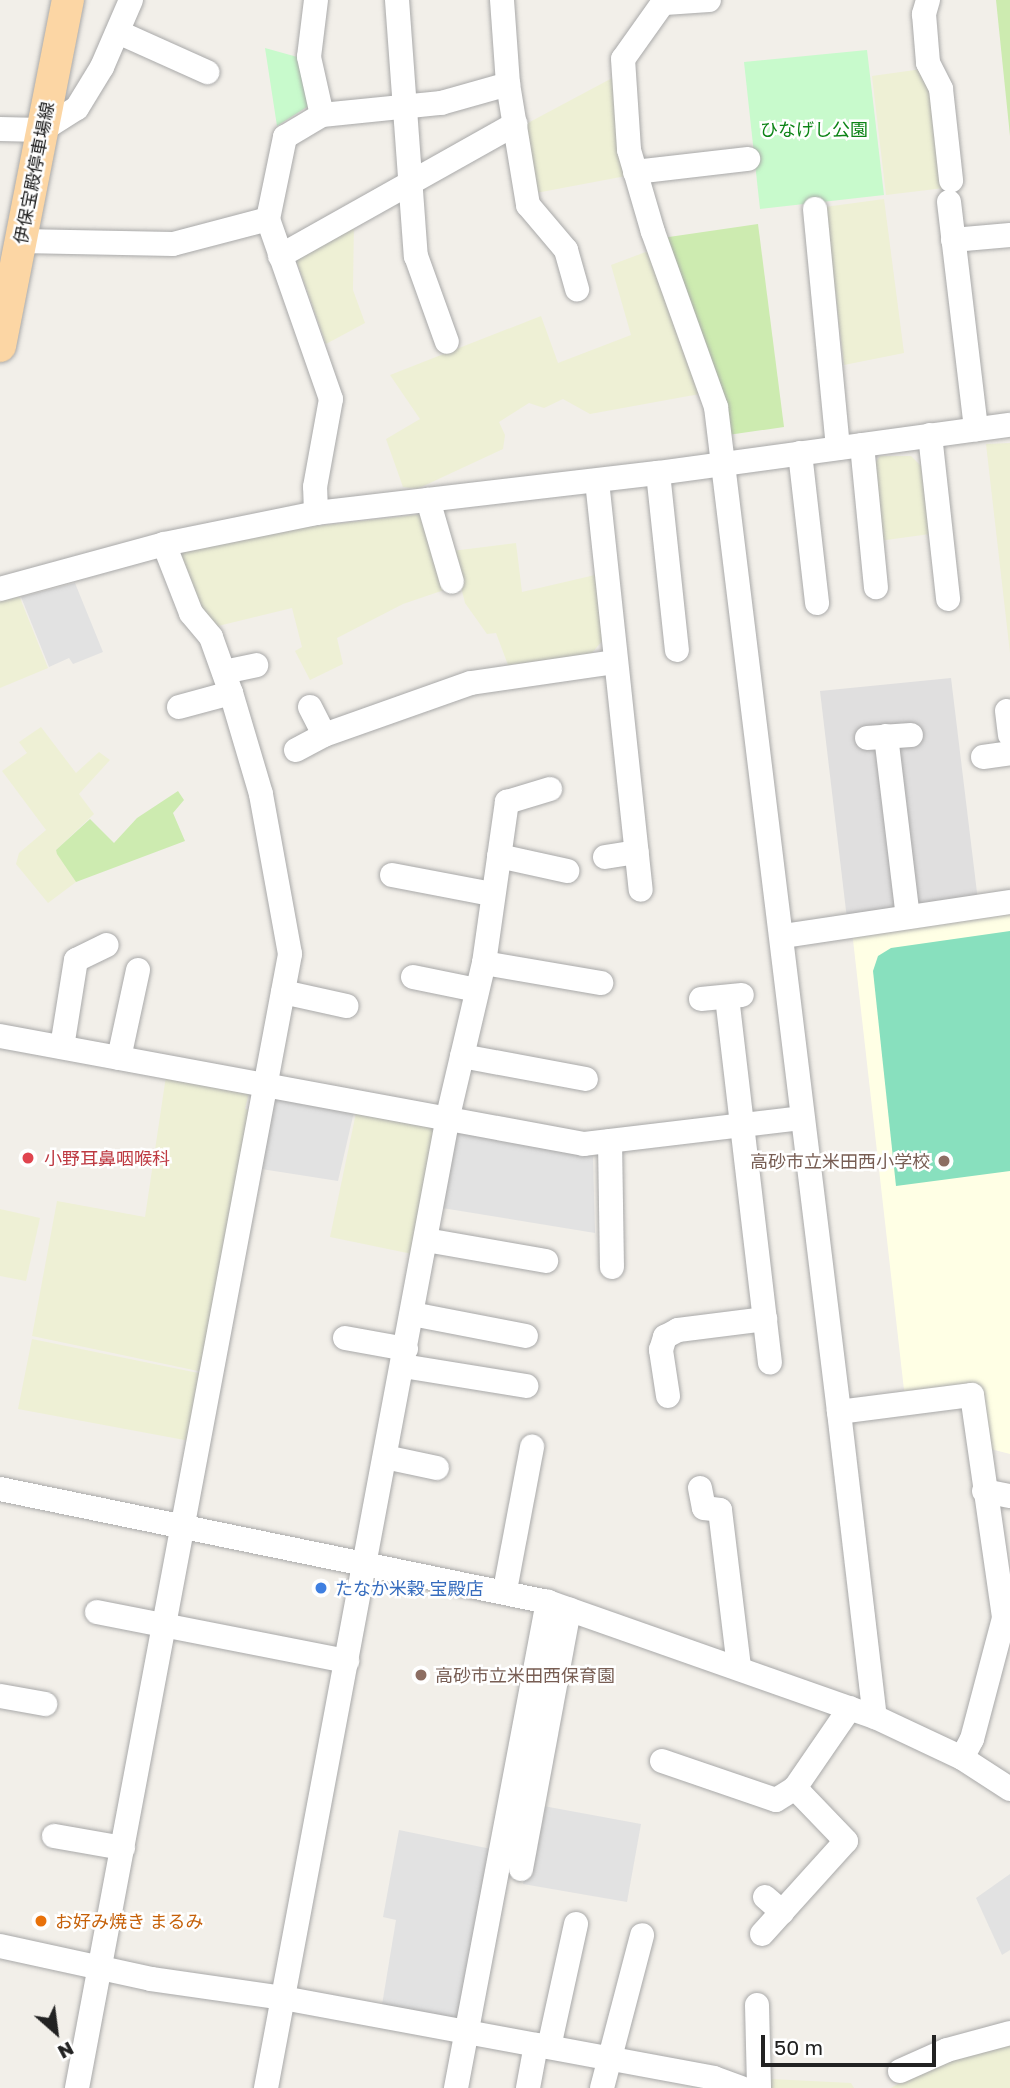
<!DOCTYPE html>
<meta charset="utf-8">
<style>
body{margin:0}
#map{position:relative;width:1010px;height:2088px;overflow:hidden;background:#f2efe9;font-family:"Golos Text","Noto Sans JP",sans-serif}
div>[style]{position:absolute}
.residential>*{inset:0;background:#e0dfdf}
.education>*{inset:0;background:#ffffe5}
.farmland>*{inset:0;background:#eef0d5}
.grass>*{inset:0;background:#cdebb0}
.park>*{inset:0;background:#c8facc}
.pitch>*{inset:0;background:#88e0be}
.parking>*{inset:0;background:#e2e2e2}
.roads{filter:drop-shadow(0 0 2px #a9a9a9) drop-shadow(0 0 2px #a9a9a9)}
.minor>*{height:24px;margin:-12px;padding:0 12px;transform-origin:12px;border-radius:12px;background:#fff}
.major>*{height:32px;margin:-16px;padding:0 16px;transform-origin:16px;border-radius:16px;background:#fcd6a4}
.dots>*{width:19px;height:19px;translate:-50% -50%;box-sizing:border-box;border:4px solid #fff;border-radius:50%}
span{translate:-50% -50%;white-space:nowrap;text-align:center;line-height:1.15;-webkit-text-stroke:5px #fff;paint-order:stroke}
.park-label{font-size:18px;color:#0c8416}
.street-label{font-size:18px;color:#222}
.health-label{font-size:18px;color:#be3a42}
.left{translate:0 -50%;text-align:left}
.education-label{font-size:18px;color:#785e54}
.right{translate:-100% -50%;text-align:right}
.shop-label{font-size:18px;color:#366cbe}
.food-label{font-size:18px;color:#c56008}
.north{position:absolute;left:21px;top:1997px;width:70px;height:70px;-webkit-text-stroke:5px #fff;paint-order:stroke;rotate:152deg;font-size:19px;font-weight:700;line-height:28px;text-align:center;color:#222}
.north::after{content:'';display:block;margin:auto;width:24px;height:32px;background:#222;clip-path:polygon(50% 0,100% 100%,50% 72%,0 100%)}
.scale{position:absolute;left:761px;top:2035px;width:175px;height:32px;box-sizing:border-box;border:4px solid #222;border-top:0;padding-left:9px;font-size:21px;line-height:24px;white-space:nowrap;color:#222;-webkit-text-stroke:5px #fff;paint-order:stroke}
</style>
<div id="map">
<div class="residential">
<i style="clip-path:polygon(951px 678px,978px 901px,847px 919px,820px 691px)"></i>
</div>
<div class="education">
<i style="clip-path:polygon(1010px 912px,1010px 1454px,983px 1447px,976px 1391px,907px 1395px,904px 1390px,852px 931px)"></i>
</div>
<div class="farmland">
<i style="clip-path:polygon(922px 69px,934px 99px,944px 188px,886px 195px,872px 76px)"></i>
<i style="clip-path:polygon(616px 76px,626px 176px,536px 193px,526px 124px)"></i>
<i style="clip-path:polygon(884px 199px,904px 353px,844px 365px,825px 207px)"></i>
<i style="clip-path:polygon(354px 219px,353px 290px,365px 323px,326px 344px,293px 251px)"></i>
<i style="clip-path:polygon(651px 250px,705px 393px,590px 414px,563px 399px,544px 408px,529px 403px,499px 422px,505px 435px,503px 449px,417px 489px,403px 487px,386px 439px,420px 419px,390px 375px,541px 316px,558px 363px,631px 335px,611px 265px)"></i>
<i style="clip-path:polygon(1010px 443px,1010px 653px,986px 444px)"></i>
<i style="clip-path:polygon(880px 456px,911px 456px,921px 466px,930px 534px,879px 541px,871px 469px)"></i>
<i style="clip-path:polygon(424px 514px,447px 589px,403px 604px,337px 638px,343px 664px,310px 680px,295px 651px,302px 647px,292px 608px,214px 627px,175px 564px,181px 551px,298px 528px)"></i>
<i style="clip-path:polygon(516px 543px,522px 592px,595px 575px,603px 640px,591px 654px,508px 665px,496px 633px,487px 634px,465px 603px,452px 551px)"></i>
<i style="clip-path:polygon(13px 593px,20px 598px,48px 668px,0 688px,0 599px)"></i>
<i style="clip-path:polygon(41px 727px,76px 773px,99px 752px,110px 760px,79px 794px,94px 814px,56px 850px,76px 882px,48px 903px,16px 864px,19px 853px,46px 830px,2px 771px,27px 753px,19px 742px)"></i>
<i style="clip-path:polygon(166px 1076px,249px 1093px,245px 1109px,251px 1110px,203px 1372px,32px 1336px,57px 1201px,145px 1217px)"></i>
<i style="clip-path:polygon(356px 1113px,440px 1128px,417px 1255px,330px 1237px)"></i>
<i style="clip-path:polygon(0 1209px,40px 1218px,26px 1281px,0 1276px)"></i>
<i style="clip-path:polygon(32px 1339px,203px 1374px,190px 1441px,18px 1409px)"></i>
<i style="clip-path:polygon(1010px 2040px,1010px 2088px,891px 2088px,934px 2063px)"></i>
<i style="clip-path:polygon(771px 2079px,851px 2083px,854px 2088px,771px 2088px)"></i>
</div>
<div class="grass">
<i style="clip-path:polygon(996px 0,1010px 0,1010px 136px)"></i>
<i style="clip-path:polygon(758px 224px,784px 427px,728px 435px,662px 238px)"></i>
<i style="clip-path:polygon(178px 791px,184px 800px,173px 813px,185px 841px,76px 882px,57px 854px,56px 850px,90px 819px,114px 843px,137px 818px)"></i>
</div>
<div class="park">
<i style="clip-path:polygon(265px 48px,301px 58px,310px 105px,277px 126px)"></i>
<i style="clip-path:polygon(867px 50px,884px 195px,760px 209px,744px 62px)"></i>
</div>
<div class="pitch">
<i style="clip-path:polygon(1010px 931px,1010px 1171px,896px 1186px,873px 971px,878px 956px,891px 948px)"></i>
</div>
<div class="parking">
<i style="clip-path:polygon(75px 583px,103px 652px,73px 664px,69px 658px,49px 667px,21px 597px)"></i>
<i style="clip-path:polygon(268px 1094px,354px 1112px,338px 1181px,255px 1168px)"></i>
<i style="clip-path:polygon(449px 1129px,593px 1156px,595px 1233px,436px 1207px)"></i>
<i style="clip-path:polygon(538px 1805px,641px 1824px,627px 1902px,523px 1884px)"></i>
<i style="clip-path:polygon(399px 1830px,491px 1849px,459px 2019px,382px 2005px,396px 1920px,383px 1917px)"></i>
<i style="clip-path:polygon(1010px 1874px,1010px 1950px,1002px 1955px,976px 1898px)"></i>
</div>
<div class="roads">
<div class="minor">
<i style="left:316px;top:0;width:57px;rotate:97deg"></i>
<i style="left:309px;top:57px;width:59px;rotate:77.4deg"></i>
<i style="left:397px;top:0;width:257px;rotate:85.8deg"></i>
<i style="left:416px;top:256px;width:91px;rotate:70.2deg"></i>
<i style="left:502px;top:0;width:84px;rotate:85.9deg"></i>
<i style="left:508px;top:84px;width:123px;rotate:80.6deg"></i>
<i style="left:528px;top:205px;width:59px;rotate:49.8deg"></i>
<i style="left:566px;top:250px;width:41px;rotate:74.2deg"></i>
<i style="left:665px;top:0;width:72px;rotate:125.4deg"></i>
<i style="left:623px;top:59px;width:91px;rotate:86.2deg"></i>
<i style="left:629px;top:150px;width:85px;rotate:73.7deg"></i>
<i style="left:653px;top:232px;width:186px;rotate:70.2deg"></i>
<i style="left:716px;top:407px;width:1012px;rotate:83.02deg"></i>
<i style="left:839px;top:1412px;width:134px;rotate:-7.3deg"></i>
<i style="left:972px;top:1395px;width:225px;rotate:81.8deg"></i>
<i style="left:1004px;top:1618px;width:125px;rotate:104.8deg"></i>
<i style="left:972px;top:1739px;width:21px;rotate:118deg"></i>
<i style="left:928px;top:0;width:15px;rotate:106deg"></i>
<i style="left:924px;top:14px;width:49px;rotate:85.3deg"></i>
<i style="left:928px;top:63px;width:29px;rotate:63deg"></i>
<i style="left:941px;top:89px;width:92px;rotate:83.7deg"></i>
<i style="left:665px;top:3px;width:44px;rotate:-3.9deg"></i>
<i style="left:118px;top:32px;width:98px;rotate:24.2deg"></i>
<i style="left:0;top:129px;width:42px;rotate:1.4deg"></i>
<i style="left:42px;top:130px;width:41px;rotate:-32.2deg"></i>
<i style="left:77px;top:108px;width:48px;rotate:-58.6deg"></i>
<i style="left:102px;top:67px;width:73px;rotate:-66.6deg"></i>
<i style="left:635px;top:172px;width:114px;rotate:-6.6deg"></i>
<i style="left:949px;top:202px;width:229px;rotate:83.2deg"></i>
<i style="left:815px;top:209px;width:240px;rotate:84.5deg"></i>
<i style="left:953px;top:240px;width:57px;rotate:-5deg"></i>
<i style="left:20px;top:241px;width:153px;rotate:1.1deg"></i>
<i style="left:173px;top:244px;width:98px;rotate:-14.7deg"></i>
<i style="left:280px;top:256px;width:270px;rotate:-29.3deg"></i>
<i style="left:930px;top:435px;width:165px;rotate:83.7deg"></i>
<i style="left:862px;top:445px;width:143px;rotate:84.4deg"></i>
<i style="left:800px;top:453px;width:151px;rotate:83.5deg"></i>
<i style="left:658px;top:473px;width:178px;rotate:83.9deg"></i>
<i style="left:597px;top:481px;width:411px;rotate:83.9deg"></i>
<i style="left:428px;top:500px;width:85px;rotate:73.7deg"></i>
<i style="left:316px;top:513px;width:26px;rotate:-92deg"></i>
<i style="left:315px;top:487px;width:89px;rotate:-79.7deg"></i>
<i style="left:331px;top:399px;width:191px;rotate:-109.3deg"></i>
<i style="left:268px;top:219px;width:84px;rotate:-78.3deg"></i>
<i style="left:285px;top:137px;width:43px;rotate:-30.7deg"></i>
<i style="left:322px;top:115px;width:120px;rotate:-5.8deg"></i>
<i style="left:441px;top:103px;width:70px;rotate:-15.8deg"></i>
<i style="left:0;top:589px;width:170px;rotate:-15.3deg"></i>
<i style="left:164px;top:544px;width:155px;rotate:-11.5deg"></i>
<i style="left:316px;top:513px;width:344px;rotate:-6.7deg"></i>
<i style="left:658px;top:473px;width:355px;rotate:-7.8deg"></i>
<i style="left:224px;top:672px;width:33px;rotate:-12deg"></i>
<i style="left:179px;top:707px;width:54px;rotate:-15.1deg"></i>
<i style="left:310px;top:707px;width:31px;rotate:63deg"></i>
<i style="left:1007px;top:711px;width:24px;rotate:83deg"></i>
<i style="left:886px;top:736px;width:182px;rotate:83.1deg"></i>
<i style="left:867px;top:738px;width:44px;rotate:-3.9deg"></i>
<i style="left:296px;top:750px;width:32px;rotate:-28deg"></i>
<i style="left:324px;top:735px;width:156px;rotate:-19.5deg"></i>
<i style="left:471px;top:683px;width:146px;rotate:-8.3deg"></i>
<i style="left:983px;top:757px;width:27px;rotate:-8deg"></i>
<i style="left:499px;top:856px;width:70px;rotate:12.4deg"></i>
<i style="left:605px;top:857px;width:32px;rotate:-9deg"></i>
<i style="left:392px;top:875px;width:102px;rotate:10.8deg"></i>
<i style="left:783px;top:936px;width:230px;rotate:-8.5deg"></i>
<i style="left:484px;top:963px;width:119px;rotate:9.7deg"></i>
<i style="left:413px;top:977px;width:65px;rotate:11.5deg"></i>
<i style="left:283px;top:992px;width:65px;rotate:12.5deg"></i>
<i style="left:727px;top:997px;width:368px;rotate:83.3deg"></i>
<i style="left:701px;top:999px;width:41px;rotate:-5.6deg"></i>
<i style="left:0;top:1036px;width:594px;rotate:10.48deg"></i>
<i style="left:584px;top:1144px;width:219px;rotate:-6.8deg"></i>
<i style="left:62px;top:1047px;width:88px;rotate:-80.9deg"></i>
<i style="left:76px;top:960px;width:34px;rotate:-26deg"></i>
<i style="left:462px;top:1056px;width:126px;rotate:10.5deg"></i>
<i style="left:119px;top:1058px;width:90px;rotate:-77.8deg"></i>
<i style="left:610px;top:1141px;width:126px;rotate:89.1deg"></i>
<i style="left:426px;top:1240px;width:122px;rotate:9.9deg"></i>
<i style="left:412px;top:1314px;width:116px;rotate:10.9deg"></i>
<i style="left:345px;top:1338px;width:62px;rotate:10.2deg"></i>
<i style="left:403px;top:1366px;width:125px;rotate:9.2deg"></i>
<i style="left:668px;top:1396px;width:47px;rotate:-98.7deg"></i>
<i style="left:661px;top:1350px;width:14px;rotate:-73deg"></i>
<i style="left:665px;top:1337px;width:15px;rotate:-28deg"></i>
<i style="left:678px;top:1330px;width:88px;rotate:-7.2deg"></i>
<i style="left:839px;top:1412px;width:307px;rotate:83.3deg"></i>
<i style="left:385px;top:1457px;width:53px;rotate:11.9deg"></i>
<i style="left:700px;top:1488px;width:20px;rotate:79deg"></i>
<i style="left:704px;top:1508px;width:16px;rotate:7deg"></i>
<i style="left:720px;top:1510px;width:157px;rotate:83.1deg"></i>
<i style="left:0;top:1489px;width:560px;rotate:11.65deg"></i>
<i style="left:548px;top:1602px;width:347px;rotate:19.4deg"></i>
<i style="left:875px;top:1717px;width:96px;rotate:25.2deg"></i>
<i style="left:962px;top:1758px;width:57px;rotate:32.9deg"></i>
<i style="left:984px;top:1491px;width:26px;rotate:11deg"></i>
<i style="left:505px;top:1590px;width:146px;rotate:-79.3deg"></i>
<i style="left:97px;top:1612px;width:255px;rotate:11.1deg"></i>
<i style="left:0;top:1696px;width:46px;rotate:10.1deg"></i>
<i style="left:662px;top:1761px;width:120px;rotate:18.9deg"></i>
<i style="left:776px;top:1800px;width:22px;rotate:-32deg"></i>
<i style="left:795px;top:1788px;width:97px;rotate:-55.5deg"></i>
<i style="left:54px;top:1836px;width:70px;rotate:9.9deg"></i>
<i style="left:521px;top:1869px;width:264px;rotate:-79.5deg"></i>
<i style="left:765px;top:1897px;width:23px;rotate:41deg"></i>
<i style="left:762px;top:1934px;width:125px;rotate:-47.9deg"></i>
<i style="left:846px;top:1841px;width:74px;rotate:-133.9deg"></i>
<i style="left:0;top:1946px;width:155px;rotate:12.3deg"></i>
<i style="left:151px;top:1979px;width:133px;rotate:8.2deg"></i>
<i style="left:283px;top:1998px;width:438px;rotate:10.5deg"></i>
<i style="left:714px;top:2078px;width:29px;rotate:20deg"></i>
<i style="left:757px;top:2005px;width:83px;rotate:88.6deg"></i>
<i style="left:549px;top:2047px;width:126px;rotate:-77.6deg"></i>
<i style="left:900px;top:2071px;width:51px;rotate:-24.1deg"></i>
<i style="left:947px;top:2050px;width:65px;rotate:-15.1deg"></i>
<i style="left:77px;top:2088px;width:1154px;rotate:-79.36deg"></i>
<i style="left:290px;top:954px;width:163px;rotate:-100.3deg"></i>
<i style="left:261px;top:794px;width:105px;rotate:-106.5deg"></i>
<i style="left:231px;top:693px;width:59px;rotate:-109.7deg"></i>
<i style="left:211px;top:637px;width:31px;rotate:-130deg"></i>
<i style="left:191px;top:613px;width:74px;rotate:-111.4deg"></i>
<i style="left:266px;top:2088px;width:989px;rotate:-79.39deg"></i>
<i style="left:448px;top:1116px;width:157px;rotate:-76.8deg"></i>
<i style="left:484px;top:963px;width:163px;rotate:-81.9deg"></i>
<i style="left:507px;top:802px;width:45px;rotate:-16.8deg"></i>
<i style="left:456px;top:2088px;width:495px;rotate:-79.3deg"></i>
<i style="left:528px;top:2088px;width:44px;rotate:-79.5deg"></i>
<i style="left:602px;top:2088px;width:158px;rotate:-75.3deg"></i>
</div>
<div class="major">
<i style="left:0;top:346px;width:353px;rotate:-78.9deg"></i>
</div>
</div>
<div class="dots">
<i style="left:28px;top:1158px;background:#e0444e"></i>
<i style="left:944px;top:1161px;background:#8d6e63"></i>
<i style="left:321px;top:1588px;background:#3f7fe0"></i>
<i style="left:421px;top:1675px;background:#8d6e63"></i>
<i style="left:41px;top:1921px;background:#e8710a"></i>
</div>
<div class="park-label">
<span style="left:814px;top:129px">ひなげし公園</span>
</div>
<div class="street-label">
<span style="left:34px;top:173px;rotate:-79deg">伊保宝殿停車場線</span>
</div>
<div class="health-label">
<span class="left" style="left:44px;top:1158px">小野耳鼻咽喉科</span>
</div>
<div class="education-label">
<span class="right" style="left:930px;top:1161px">高砂市立米田西小学校</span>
<span class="left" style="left:435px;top:1675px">高砂市立米田西保育園</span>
</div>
<div class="shop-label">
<span class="left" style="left:335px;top:1588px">たなか米穀 宝殿店</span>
</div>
<div class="food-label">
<span class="left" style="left:55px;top:1921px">お好み焼き まるみ</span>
</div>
<div class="north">N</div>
<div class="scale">50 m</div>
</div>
